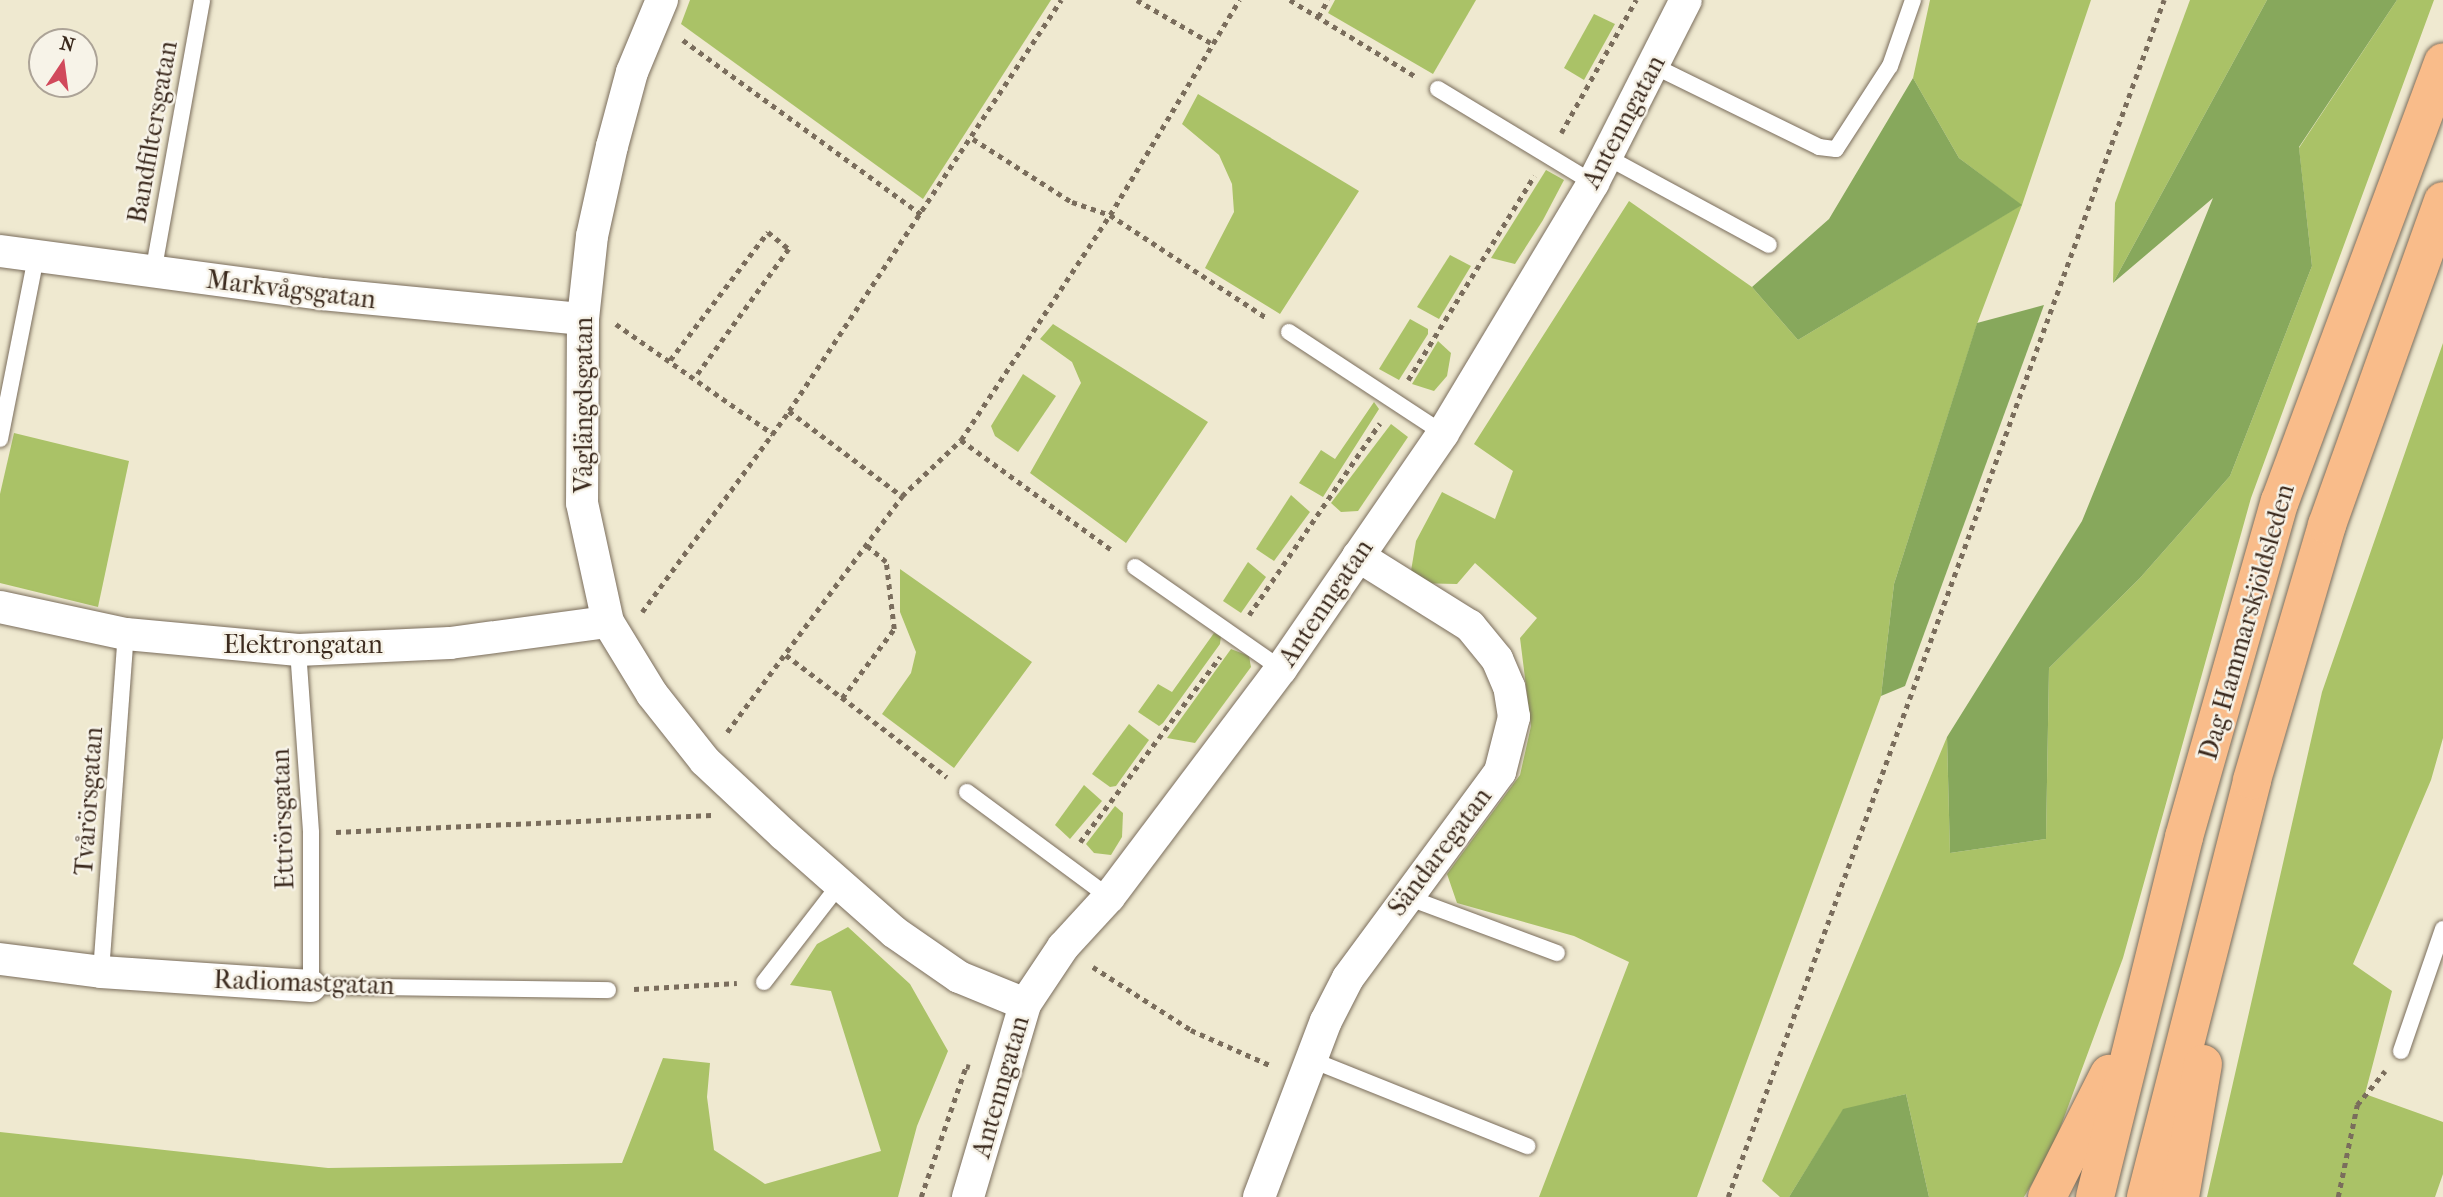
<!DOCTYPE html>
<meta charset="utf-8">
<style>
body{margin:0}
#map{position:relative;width:2443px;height:1197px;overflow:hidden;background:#efe9d0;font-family:"IM FELL French Canon",serif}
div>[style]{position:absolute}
.green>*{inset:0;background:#aac267}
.forest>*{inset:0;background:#87a85c}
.path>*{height:4.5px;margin-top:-2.25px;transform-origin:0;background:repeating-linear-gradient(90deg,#7a6d5c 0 5px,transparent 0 10px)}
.roads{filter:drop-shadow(0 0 2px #7a6d5c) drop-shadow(0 0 2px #7a6d5c)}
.lane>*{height:16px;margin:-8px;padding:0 8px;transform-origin:8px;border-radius:8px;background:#fff}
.street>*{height:32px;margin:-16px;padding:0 16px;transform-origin:16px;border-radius:16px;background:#fff}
.primary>*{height:38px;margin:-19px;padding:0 19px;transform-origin:19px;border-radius:19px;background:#f9bc8a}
span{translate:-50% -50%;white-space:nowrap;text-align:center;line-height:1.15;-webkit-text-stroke:5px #f7f3e8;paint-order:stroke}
.street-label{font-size:26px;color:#3b2a1e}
.north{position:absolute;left:28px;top:28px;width:70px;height:70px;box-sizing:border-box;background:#f7f3e8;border:2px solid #aca397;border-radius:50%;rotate:13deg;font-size:19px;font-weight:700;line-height:28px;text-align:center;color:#3b2a1e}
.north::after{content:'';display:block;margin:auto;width:24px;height:32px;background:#d1495b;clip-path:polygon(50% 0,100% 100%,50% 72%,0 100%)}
</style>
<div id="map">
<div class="green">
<i style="clip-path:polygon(690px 0,1051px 0,923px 199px,681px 24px)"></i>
<i style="clip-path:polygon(1335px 0,1476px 0,1433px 74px,1328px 13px)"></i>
<i style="clip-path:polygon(1930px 0,2091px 0,2022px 205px,1977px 324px,1894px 584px,1881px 696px,1697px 1197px,1539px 1197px,1629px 962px,1574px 936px,1457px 903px,1447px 874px,1520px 775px,1531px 726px,1520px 638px,1537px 618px,1475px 563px,1457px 584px,1409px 583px,1416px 541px,1442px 492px,1495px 519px,1513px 471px,1474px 444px,1629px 201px,1752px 287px,1798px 340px,2021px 205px,1959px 158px,1913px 78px)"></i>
<i style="clip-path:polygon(2190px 0,2267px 0,2113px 283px,2115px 203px)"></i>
<i style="clip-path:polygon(2397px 0,2434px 0,2251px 498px,2123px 958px,2052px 1150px,2024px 1197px,1929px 1197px,1906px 1094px,1843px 1110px,1789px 1197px,1780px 1197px,1762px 1181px,1947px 737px,1950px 853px,2046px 839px,2049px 668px,2140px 578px,2230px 476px,2312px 266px,2299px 148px)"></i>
<i style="clip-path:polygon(1594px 14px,1615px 24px,1584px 80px,1564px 68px)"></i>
<i style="clip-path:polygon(1198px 94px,1359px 191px,1280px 314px,1205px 268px,1234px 212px,1232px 184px,1219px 155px,1182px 124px)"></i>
<i style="clip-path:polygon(1546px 170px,1564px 180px,1543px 220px,1515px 264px,1491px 258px)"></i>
<i style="clip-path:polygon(1450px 255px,1471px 266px,1439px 319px,1417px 307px)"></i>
<i style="clip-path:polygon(1410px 319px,1428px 329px,1428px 334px,1399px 380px,1379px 369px)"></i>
<i style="clip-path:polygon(1053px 324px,1208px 422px,1126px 543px,1030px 473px,1081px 383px,1072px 362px,1040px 339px)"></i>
<i style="clip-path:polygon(1438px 341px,1451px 353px,1447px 376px,1434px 391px,1412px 384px)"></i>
<i style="clip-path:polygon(2443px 343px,2443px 738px,2431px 780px,2353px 964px,2392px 991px,2365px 1094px,2443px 1122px,2443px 1174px,2435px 1197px,2207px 1197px,2322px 692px)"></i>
<i style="clip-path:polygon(1023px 374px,1056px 396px,1018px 452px,995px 436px,991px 426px)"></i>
<i style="clip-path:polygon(1374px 402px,1379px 409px,1323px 497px,1299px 483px,1321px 450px,1335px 459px)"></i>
<i style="clip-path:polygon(1391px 424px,1408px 437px,1358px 511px,1341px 512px,1331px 503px)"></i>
<i style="clip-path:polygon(14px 433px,129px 461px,98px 607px,0 583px,0 494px)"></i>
<i style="clip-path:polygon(1291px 495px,1310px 512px,1274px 561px,1256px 549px)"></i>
<i style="clip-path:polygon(1248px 562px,1266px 577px,1241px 613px,1223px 601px)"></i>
<i style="clip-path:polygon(900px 569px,1032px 662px,954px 768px,882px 714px,911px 673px,916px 652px,900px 612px)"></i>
<i style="clip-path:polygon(1214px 633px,1221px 636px,1220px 644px,1163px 723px,1159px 726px,1138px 712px,1158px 684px,1172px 692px)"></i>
<i style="clip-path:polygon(1231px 649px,1249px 656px,1251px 667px,1195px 743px,1167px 738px)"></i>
<i style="clip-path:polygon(1129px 724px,1149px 740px,1116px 786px,1110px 787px,1092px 774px)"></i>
<i style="clip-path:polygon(1084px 785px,1102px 801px,1070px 839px,1055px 825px)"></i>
<i style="clip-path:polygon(1115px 806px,1123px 813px,1122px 837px,1111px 855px,1094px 853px,1086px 844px)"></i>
<i style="clip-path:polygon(848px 927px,910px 984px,948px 1051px,917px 1126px,898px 1197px,0 1197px,0 1132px,328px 1168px,622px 1163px,663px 1058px,710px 1063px,707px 1097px,714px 1150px,765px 1184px,881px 1151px,831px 991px,790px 985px,817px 944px)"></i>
</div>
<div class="forest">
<i style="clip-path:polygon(2267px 0,2397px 0,2299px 147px,2312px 266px,2230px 476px,2140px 578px,2049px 668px,2046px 839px,1950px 853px,1947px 737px,2082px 521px,2213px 198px,2113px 283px)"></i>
<i style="clip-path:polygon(1913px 78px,1959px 158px,2022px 205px,1798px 340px,1752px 287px,1829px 219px)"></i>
<i style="clip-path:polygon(2044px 305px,1905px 686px,1881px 696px,1894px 584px,1977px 323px)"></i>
<i style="clip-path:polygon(1906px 1094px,1929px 1197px,1789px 1197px,1843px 1109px)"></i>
</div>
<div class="path">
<i style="left:1137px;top:0;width:88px;rotate:30.1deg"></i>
<i style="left:1290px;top:0;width:146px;rotate:31.3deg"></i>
<i style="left:1318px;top:17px;width:20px;rotate:-60deg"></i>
<i style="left:683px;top:40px;width:296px;rotate:36.2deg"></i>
<i style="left:1561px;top:133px;width:153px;rotate:-60.6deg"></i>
<i style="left:973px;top:139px;width:117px;rotate:32.5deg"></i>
<i style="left:1072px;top:202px;width:40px;rotate:18.9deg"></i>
<i style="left:1110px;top:215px;width:188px;rotate:33.3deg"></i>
<i style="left:616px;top:324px;width:192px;rotate:35deg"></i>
<i style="left:670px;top:360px;width:161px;rotate:-52.6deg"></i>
<i style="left:768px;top:232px;width:27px;rotate:39deg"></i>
<i style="left:789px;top:249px;width:160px;rotate:126.1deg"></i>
<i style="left:1408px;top:380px;width:240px;rotate:-58.3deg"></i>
<i style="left:789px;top:411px;width:141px;rotate:37deg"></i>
<i style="left:961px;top:440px;width:188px;rotate:36.1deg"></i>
<i style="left:642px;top:612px;width:249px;rotate:-53.8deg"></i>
<i style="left:789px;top:411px;width:493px;rotate:-56.5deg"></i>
<i style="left:1249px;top:615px;width:232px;rotate:-55.7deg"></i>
<i style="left:786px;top:655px;width:202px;rotate:37.2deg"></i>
<i style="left:842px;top:698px;width:86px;rotate:-53deg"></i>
<i style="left:894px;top:629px;width:67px;rotate:-96.8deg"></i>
<i style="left:886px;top:562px;width:26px;rotate:-140deg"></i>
<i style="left:727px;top:732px;width:294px;rotate:-53.4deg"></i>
<i style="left:902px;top:496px;width:81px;rotate:-43.5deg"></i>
<i style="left:961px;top:440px;width:270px;rotate:-56.5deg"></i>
<i style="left:1110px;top:215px;width:251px;rotate:-59deg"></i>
<i style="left:336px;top:832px;width:376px;rotate:-2.6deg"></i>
<i style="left:1080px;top:842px;width:232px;rotate:-52.9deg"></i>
<i style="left:1093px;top:967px;width:117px;rotate:32.7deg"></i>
<i style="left:1191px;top:1030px;width:89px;rotate:24deg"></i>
<i style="left:634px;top:989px;width:103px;rotate:-3.3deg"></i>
<i style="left:921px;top:1197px;width:139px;rotate:-71deg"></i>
<i style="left:966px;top:1066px;width:4px;rotate:14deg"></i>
<i style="left:1728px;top:1197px;width:1274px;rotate:-69.99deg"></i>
<i style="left:2338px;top:1197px;width:94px;rotate:-78.3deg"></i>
<i style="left:2357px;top:1105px;width:44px;rotate:-50.5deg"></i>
</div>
<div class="roads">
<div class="lane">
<i style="left:1654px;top:66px;width:184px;rotate:26.1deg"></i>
<i style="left:1819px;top:147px;width:17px;rotate:7deg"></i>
<i style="left:1836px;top:149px;width:99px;rotate:-57deg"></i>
<i style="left:1890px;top:66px;width:70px;rotate:-70.8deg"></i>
<i style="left:1438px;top:89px;width:181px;rotate:31.2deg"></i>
<i style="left:1607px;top:157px;width:184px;rotate:28.5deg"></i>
<i style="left:153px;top:273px;width:277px;rotate:-79.8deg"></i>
<i style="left:1289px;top:332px;width:184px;rotate:33.3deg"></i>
<i style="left:0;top:439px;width:185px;rotate:-78.8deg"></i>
<i style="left:1135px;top:567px;width:178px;rotate:34.9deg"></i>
<i style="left:298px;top:650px;width:183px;rotate:85.9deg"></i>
<i style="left:311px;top:833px;width:153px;rotate:90deg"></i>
<i style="left:311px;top:986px;width:297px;rotate:0.8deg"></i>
<i style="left:967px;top:792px;width:177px;rotate:36.5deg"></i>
<i style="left:1407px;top:897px;width:160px;rotate:20.5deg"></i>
<i style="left:101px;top:972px;width:339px;rotate:-85.8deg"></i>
<i style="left:764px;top:982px;width:124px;rotate:-52.2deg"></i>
<i style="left:2401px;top:1051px;width:129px;rotate:-71deg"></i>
<i style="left:1312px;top:1060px;width:232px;rotate:21.8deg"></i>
</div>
<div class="street">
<i style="left:662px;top:0;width:78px;rotate:112.6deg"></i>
<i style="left:632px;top:72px;width:77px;rotate:105.1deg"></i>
<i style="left:612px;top:146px;width:92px;rotate:102.5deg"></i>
<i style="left:592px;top:236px;width:83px;rotate:96.2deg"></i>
<i style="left:583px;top:319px;width:184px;rotate:90.3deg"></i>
<i style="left:582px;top:503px;width:122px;rotate:77.7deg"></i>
<i style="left:608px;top:622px;width:84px;rotate:58.6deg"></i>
<i style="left:652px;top:694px;width:85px;rotate:51.7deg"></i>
<i style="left:705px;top:761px;width:107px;rotate:43.1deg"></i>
<i style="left:783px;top:834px;width:148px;rotate:41.4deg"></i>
<i style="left:894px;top:932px;width:79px;rotate:34.7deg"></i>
<i style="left:959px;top:977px;width:71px;rotate:22.2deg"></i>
<i style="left:0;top:251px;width:325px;rotate:7.6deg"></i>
<i style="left:322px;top:294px;width:262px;rotate:5.5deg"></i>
<i style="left:0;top:607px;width:129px;rotate:12.1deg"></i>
<i style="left:126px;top:634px;width:173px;rotate:5.3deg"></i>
<i style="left:298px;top:650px;width:152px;rotate:-2.6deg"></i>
<i style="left:450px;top:643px;width:159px;rotate:-7.6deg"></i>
<i style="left:0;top:959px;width:102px;rotate:7.3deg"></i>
<i style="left:101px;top:972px;width:210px;rotate:3.8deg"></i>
<i style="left:968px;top:1197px;width:201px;rotate:-73.5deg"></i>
<i style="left:1025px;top:1004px;width:69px;rotate:-56.3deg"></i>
<i style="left:1063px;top:947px;width:68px;rotate:-47.4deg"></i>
<i style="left:1109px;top:897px;width:286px;rotate:-53deg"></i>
<i style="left:1281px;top:669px;width:286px;rotate:-55.5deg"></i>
<i style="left:1443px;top:433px;width:292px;rotate:-59deg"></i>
<i style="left:1593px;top:183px;width:205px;rotate:-63.1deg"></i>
<i style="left:1259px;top:1197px;width:188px;rotate:-69.2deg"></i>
<i style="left:1326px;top:1021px;width:48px;rotate:-62.9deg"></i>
<i style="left:1348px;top:978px;width:256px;rotate:-53.6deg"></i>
<i style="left:1500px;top:772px;width:57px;rotate:-75.7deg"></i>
<i style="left:1514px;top:717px;width:30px;rotate:-99deg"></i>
<i style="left:1509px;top:687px;width:30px;rotate:-113deg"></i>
<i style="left:1497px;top:659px;width:43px;rotate:-129.3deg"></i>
<i style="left:1470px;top:626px;width:132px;rotate:-148deg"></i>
</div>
<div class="primary">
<i style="left:2047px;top:1197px;width:138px;rotate:-63.2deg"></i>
<i style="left:2095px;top:1197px;width:371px;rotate:-76.1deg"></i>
<i style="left:2184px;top:837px;width:349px;rotate:-74.1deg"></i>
<i style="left:2280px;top:501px;width:468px;rotate:-69.6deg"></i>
<i style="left:2146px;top:1197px;width:430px;rotate:-75.7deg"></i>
<i style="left:2252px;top:780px;width:266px;rotate:-73.6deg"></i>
<i style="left:2327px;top:525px;width:344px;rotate:-70.3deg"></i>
<i style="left:2180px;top:1197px;width:135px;rotate:-80.2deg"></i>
</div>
</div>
<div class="street-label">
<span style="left:1624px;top:122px;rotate:-62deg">Antenngatan</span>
<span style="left:153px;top:132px;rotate:-80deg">Bandfiltersgatan</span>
<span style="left:291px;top:290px;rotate:7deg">Markvågsgatan</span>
<span style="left:584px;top:405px;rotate:-90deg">Våglängdsgatan</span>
<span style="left:1326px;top:603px;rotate:-56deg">Antenngatan</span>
<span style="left:2247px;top:622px;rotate:-74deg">Dag Hammarskjöldsleden</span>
<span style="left:303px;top:645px">Elektrongatan</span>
<span style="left:89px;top:801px;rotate:-86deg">Tvårörsgatan</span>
<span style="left:283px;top:819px;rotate:-92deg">Ettrörsgatan</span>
<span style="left:1440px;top:852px;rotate:-53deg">Sändaregatan</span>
<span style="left:304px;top:983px;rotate:2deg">Radiomastgatan</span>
<span style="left:1001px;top:1087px;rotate:-74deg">Antenngatan</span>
</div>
<div class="north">N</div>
</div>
